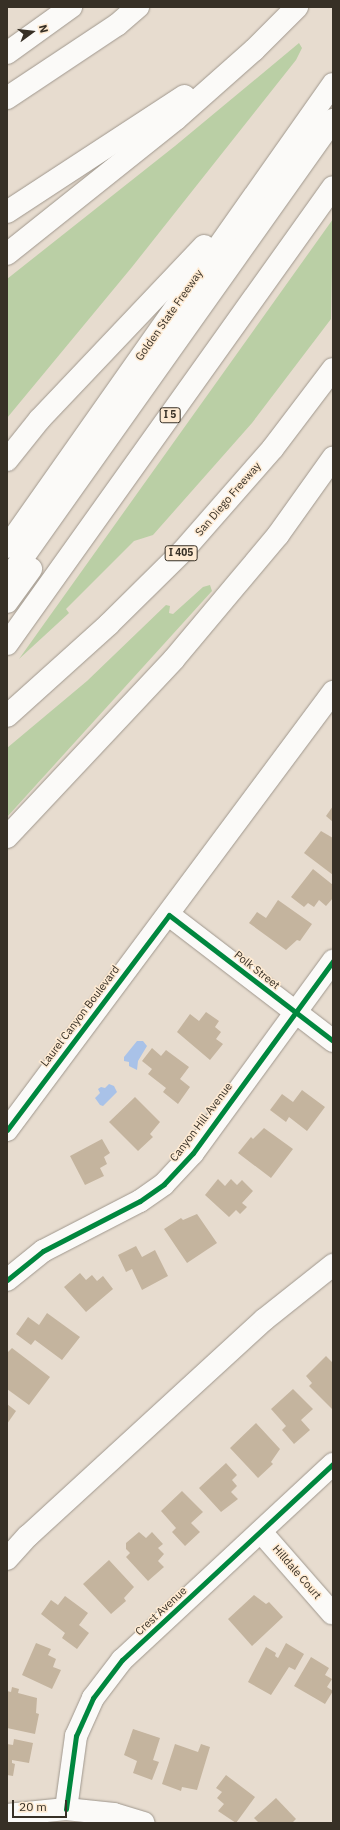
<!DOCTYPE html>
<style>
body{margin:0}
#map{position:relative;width:340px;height:1830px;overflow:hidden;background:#e7dccf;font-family:"IBM Plex Sans",sans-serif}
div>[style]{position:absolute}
.green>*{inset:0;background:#bacfa5}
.water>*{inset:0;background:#a9c2e8}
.building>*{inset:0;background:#c4b49e}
.roads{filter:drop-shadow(0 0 1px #9f978d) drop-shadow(0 0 1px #9f978d)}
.minor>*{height:22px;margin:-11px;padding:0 11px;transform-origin:11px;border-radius:11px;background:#fbfaf8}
.highway>*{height:22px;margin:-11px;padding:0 11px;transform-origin:11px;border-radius:11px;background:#fbfaf8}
.cycleway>*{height:5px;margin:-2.5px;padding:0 2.5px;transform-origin:2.5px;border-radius:2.5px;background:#00873e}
span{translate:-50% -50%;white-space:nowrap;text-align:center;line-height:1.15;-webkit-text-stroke:3px #feead2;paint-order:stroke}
.shield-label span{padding:1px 3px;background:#feead2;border:1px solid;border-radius:3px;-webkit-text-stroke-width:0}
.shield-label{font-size:10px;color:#373026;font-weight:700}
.street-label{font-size:11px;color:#373026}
.frame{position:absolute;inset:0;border:8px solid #373026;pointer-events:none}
.north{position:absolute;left:12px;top:12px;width:40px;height:40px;-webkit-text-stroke:3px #feead2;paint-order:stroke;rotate:75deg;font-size:11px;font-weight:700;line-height:16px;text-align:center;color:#373026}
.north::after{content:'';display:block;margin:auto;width:14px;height:18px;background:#373026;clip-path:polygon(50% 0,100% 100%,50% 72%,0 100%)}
.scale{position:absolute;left:12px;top:1800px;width:55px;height:18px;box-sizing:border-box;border:2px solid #373026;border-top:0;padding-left:5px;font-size:12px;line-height:14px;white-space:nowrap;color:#373026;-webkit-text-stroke:3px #feead2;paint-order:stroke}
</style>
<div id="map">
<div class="green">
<i style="clip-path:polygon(299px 43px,302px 48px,296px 60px,132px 267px,7px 418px,7px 279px,175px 146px)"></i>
<i style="clip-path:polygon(333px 219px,331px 319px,252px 423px,153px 535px,134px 541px,66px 609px,69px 613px,19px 659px)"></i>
<i style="clip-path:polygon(210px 585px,212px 591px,7px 817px,7px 748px,87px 681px,166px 605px,170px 606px,169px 613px,173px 614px,203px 587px)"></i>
</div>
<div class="water">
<i style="clip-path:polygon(137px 1041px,143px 1041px,147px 1046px,138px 1061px,137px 1070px,129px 1066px,129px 1062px,124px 1061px,124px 1057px)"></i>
<i style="clip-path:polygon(109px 1084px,114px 1086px,117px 1092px,103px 1106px,100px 1105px,95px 1098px,100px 1093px,98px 1089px,101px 1087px,105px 1088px)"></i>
</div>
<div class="building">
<i style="clip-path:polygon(333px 806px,333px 822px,326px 816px)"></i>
<i style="clip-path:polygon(321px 831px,333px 838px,333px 875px,304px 853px)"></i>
<i style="clip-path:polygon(313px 869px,333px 885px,333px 898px,326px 906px,319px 900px,314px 907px,308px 903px,304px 907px,291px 897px)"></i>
<i style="clip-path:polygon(278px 900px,312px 924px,300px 941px,297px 940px,286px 950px,249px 923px,257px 912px,266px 918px)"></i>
<i style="clip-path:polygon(206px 1012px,219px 1021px,215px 1027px,221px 1032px,216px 1039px,223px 1044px,210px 1060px,177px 1032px,190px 1014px,199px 1021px)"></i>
<i style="clip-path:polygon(152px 1048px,161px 1056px,166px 1050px,189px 1067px,180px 1079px,190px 1087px,178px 1104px,163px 1092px,166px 1088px,148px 1074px,152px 1069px,142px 1061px)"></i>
<i style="clip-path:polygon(302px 1090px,325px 1107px,307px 1131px,289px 1117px,286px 1122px,270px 1110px,282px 1094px,293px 1102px)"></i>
<i style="clip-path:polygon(135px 1097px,160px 1122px,150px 1134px,153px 1137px,138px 1151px,109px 1122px)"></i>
<i style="clip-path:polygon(264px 1128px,293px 1149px,271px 1178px,238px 1153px,251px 1137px,253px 1139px)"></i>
<i style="clip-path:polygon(102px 1139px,110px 1153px,104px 1157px,107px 1164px,100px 1168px,104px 1176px,85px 1185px,70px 1156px)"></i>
<i style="clip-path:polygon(218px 1179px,225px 1186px,231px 1179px,237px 1185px,242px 1180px,253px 1191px,242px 1203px,247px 1207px,240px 1214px,236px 1210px,229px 1217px,205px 1195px)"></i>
<i style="clip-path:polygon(197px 1214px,217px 1243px,187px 1263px,164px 1229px,181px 1218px,183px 1220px)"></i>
<i style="clip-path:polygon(136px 1246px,142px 1257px,155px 1250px,168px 1276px,142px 1290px,132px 1269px,126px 1272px,118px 1255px)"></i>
<i style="clip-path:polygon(80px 1273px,86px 1280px,92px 1275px,97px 1281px,103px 1276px,113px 1289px,86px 1312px,64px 1287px)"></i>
<i style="clip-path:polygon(47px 1313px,80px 1337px,62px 1360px,35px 1340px,31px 1345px,16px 1334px,28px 1317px,39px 1325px)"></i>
<i style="clip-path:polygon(12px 1348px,50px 1377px,29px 1405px,7px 1389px,7px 1353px)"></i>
<i style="clip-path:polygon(326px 1356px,333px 1363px,332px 1409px,309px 1386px,312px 1383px,306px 1376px)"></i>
<i style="clip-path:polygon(293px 1389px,313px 1409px,301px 1420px,310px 1430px,294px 1444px,282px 1430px,286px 1426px,271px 1409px)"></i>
<i style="clip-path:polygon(7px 1404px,16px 1411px,7px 1424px)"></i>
<i style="clip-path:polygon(256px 1423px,280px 1449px,271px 1462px,273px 1464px,258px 1478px,230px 1448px)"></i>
<i style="clip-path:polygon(226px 1463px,237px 1475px,232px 1480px,237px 1486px,231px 1492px,238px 1499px,221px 1512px,199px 1488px)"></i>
<i style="clip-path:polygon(182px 1491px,203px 1512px,191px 1523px,200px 1532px,185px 1546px,172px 1532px,176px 1528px,161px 1511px)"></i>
<i style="clip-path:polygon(139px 1532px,146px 1538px,152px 1532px,163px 1544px,158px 1548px,164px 1554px,158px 1561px,164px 1567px,148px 1581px,126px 1557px,130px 1553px,126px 1549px,126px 1543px)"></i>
<i style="clip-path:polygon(109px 1560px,134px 1587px,124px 1598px,126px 1601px,111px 1614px,83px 1584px)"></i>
<i style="clip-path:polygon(254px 1595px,266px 1604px,269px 1602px,283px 1617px,252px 1646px,228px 1619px)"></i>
<i style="clip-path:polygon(65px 1596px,88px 1613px,79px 1625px,89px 1633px,77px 1649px,62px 1638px,65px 1633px,41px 1614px,51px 1600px,58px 1605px)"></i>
<i style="clip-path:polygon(36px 1643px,51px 1649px,48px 1655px,56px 1659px,53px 1667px,61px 1670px,52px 1689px,22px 1675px)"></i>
<i style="clip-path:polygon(286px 1643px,304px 1654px,295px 1670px,289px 1667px,271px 1695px,248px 1682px,266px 1647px,276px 1653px,275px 1656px,278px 1658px)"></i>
<i style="clip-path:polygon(311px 1657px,329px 1668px,325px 1675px,332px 1679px,327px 1687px,333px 1691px,325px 1704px,294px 1686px)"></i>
<i style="clip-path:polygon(12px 1687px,19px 1689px,18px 1693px,37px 1698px,36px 1713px,39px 1714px,35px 1734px,7px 1728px,7px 1691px,11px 1692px)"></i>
<i style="clip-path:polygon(133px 1729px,160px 1738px,153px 1760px,159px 1762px,152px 1780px,133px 1773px,137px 1761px,124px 1755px)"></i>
<i style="clip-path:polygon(14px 1739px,33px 1743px,29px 1763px,12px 1760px,12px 1763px,15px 1764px,13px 1776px,7px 1775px,7px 1744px,13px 1745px)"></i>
<i style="clip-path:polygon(175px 1744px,198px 1752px,201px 1744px,210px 1747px,197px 1790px,182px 1787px,181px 1791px,162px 1784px)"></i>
<i style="clip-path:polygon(226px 1775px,255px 1797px,236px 1823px,218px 1811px,224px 1804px,217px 1798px,222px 1792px,216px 1788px)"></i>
<i style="clip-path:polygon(276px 1798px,296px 1819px,292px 1823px,259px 1823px,254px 1818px)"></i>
</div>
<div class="roads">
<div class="minor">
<i style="left:7px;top:53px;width:79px;rotate:-35.7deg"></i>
<i style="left:7px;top:98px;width:132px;rotate:-33.6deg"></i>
<i style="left:117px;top:25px;width:28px;rotate:-41deg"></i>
<i style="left:169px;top:915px;width:207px;rotate:37.5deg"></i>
<i style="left:7px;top:1130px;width:546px;rotate:-53.34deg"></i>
<i style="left:7px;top:1280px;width:46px;rotate:-38.9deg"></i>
<i style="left:43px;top:1251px;width:109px;rotate:-27.3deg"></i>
<i style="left:140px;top:1201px;width:29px;rotate:-35deg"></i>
<i style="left:164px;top:1184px;width:42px;rotate:-46.9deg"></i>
<i style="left:193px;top:1153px;width:238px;rotate:-53.9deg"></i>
<i style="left:261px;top:1532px;width:108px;rotate:48.8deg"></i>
<i style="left:7px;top:1559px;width:31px;rotate:-48deg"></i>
<i style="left:28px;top:1536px;width:321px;rotate:-42.5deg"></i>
<i style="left:265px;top:1319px;width:87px;rotate:-38.5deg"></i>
<i style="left:66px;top:1809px;width:74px;rotate:-82.2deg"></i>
<i style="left:76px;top:1736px;width:42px;rotate:-65.9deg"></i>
<i style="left:93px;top:1698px;width:48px;rotate:-52.7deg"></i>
<i style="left:122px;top:1660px;width:288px;rotate:-42.9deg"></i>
<i style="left:7px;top:1815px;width:59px;rotate:-5.8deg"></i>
<i style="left:66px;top:1809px;width:48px;rotate:5.9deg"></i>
<i style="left:114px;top:1814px;width:31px;rotate:17deg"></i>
</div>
<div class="highway">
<i style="left:7px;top:212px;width:212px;rotate:-33.2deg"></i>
<i style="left:7px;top:254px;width:216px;rotate:-38.6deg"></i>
<i style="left:176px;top:119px;width:104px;rotate:-41.5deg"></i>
<i style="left:254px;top:50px;width:61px;rotate:-45deg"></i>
<i style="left:7px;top:460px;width:51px;rotate:-51.3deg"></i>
<i style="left:39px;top:420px;width:240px;rotate:-46.5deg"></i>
<i style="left:7px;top:547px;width:566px;rotate:-54.85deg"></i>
<i style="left:7px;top:580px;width:564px;rotate:-54.67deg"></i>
<i style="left:7px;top:602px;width:41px;rotate:-54deg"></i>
<i style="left:7px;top:644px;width:561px;rotate:-54.5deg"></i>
<i style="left:7px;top:716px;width:137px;rotate:-42deg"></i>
<i style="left:109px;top:624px;width:103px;rotate:-44.6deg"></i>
<i style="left:182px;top:552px;width:138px;rotate:-48.8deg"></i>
<i style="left:273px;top:448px;width:99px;rotate:-52.8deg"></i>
<i style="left:7px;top:837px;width:244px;rotate:-46.8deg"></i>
<i style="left:174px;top:659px;width:162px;rotate:-50deg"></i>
<i style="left:278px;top:535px;width:95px;rotate:-54.5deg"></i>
</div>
</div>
<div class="cycleway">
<i style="left:7px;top:1130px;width:269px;rotate:-53deg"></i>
<i style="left:169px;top:915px;width:207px;rotate:37.5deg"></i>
<i style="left:7px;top:1280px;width:46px;rotate:-38.9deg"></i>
<i style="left:43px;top:1251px;width:109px;rotate:-27.3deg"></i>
<i style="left:140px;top:1201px;width:29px;rotate:-35deg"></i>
<i style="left:164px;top:1184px;width:42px;rotate:-46.9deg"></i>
<i style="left:193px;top:1153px;width:238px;rotate:-53.9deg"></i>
<i style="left:66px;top:1809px;width:74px;rotate:-82.2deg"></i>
<i style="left:76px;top:1736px;width:42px;rotate:-65.9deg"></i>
<i style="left:93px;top:1698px;width:48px;rotate:-52.7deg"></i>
<i style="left:122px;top:1660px;width:288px;rotate:-42.9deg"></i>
</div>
<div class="shield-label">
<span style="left:170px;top:415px">I 5</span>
<span style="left:181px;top:553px">I 405</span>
</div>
<div class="street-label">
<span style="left:169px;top:315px;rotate:-55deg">Golden State Freeway</span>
<span style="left:228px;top:499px;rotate:-49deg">San Diego Freeway</span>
<span style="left:257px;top:970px;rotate:38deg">Polk Street</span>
<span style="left:80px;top:1016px;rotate:-53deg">Laurel Canyon Boulevard</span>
<span style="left:201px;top:1122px;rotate:-53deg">Canyon Hill Avenue</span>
<span style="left:297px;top:1572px;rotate:49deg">Hilldale Court</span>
<span style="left:161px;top:1611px;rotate:-43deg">Crest Avenue</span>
</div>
<div class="frame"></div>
<div class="north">N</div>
<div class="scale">20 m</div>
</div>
